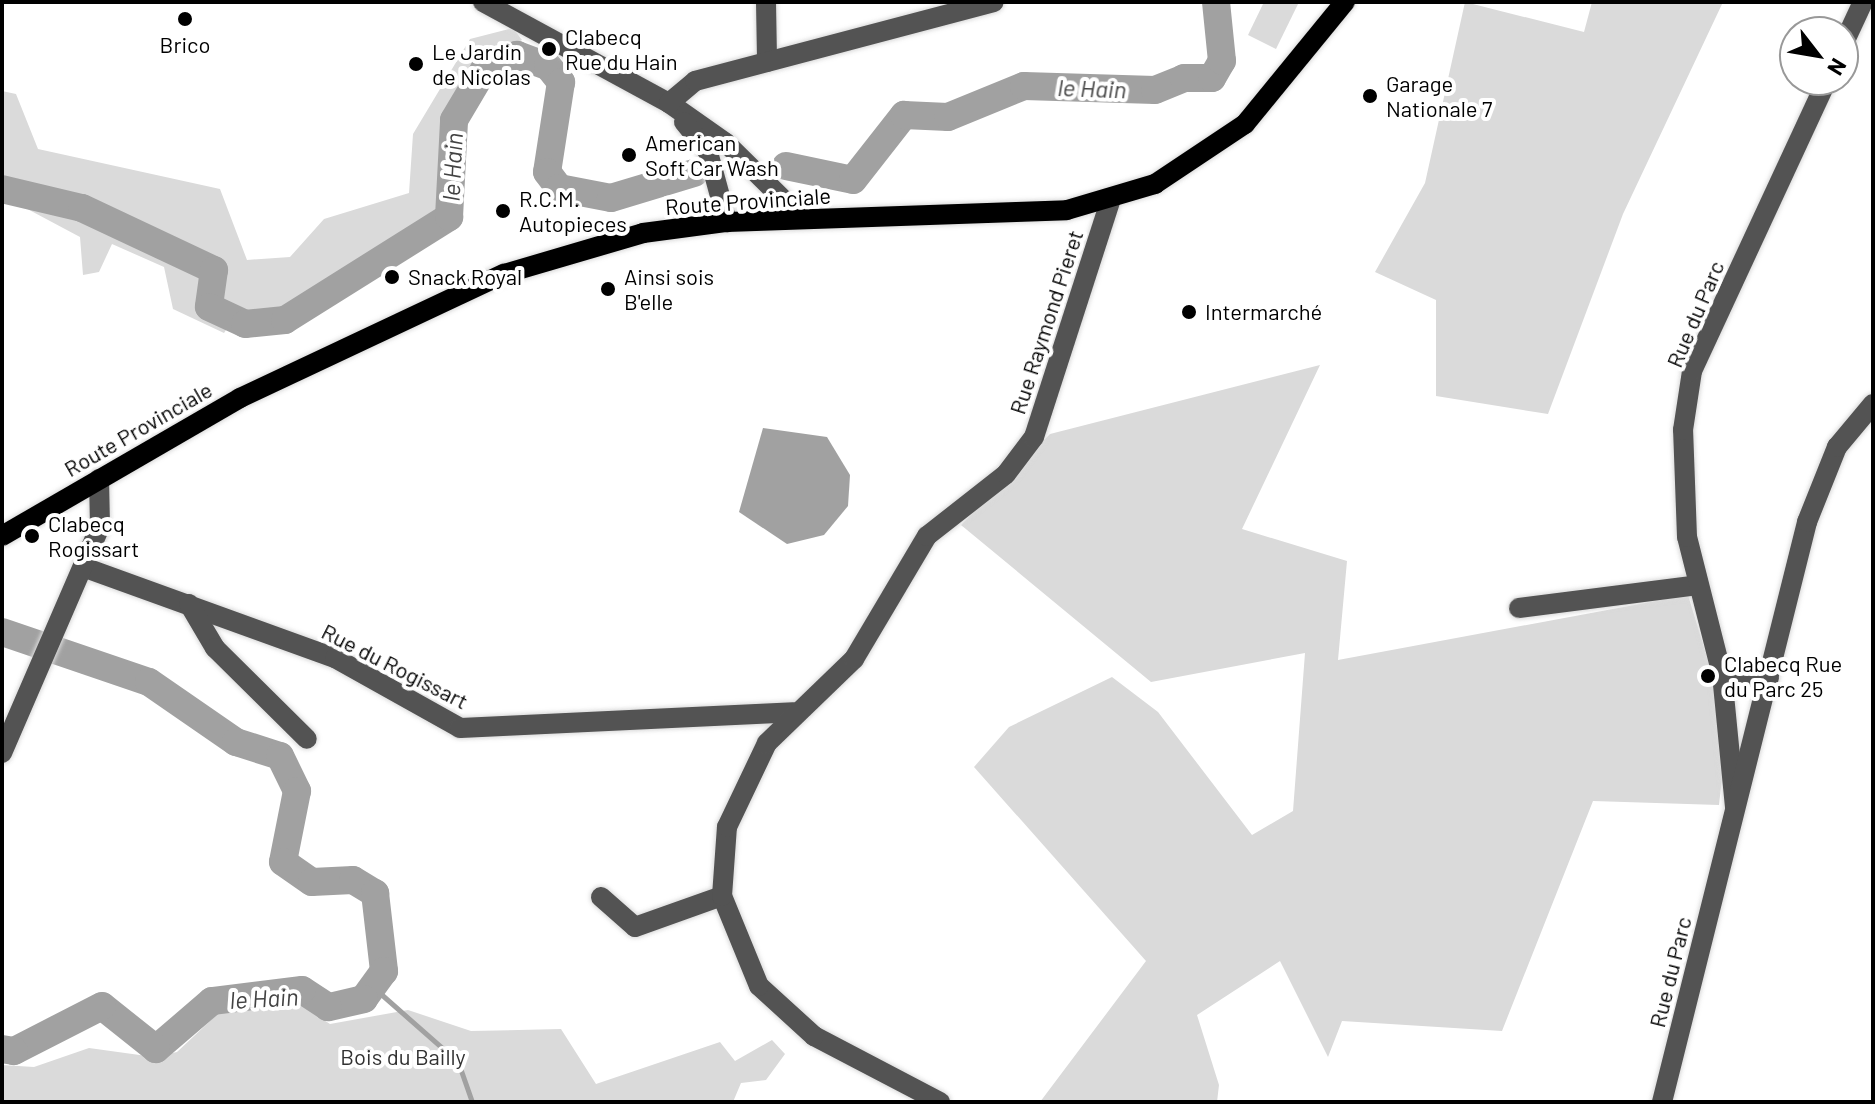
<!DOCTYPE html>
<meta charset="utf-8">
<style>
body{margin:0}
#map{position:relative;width:1875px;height:1104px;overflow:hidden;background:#fff;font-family:Barlow,sans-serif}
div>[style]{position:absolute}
.green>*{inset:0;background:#dadada}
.water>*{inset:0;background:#a1a1a1}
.stream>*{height:5px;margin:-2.5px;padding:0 2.5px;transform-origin:2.5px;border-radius:2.5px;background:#a1a1a1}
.river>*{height:28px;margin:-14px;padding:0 14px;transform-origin:14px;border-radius:14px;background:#a1a1a1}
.roads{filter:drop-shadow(0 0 2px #dbdbdb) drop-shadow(0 0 2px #dbdbdb)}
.minor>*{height:20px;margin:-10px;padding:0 10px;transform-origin:10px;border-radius:10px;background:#535353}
.major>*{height:20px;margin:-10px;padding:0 10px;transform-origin:10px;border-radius:10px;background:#000}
.dots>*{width:22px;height:22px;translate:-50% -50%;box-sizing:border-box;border:4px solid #fff;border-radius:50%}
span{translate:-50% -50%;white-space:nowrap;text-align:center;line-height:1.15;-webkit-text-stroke:8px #fff;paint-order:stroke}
.poi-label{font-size:22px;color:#000}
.left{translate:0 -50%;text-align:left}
.street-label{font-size:22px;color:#000}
.park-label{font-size:22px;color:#313131}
.water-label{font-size:24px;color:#424242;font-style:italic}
.frame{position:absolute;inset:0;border:4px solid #000;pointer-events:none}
.north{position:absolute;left:1779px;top:16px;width:80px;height:80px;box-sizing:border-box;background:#fff;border:2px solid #999;border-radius:50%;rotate:121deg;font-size:22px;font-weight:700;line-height:32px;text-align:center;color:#000}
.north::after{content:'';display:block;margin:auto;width:28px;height:36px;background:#000;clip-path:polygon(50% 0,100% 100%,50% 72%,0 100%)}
</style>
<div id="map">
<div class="green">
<i style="clip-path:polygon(1264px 2px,1299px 2px,1276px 49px,1248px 35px)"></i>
<i style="clip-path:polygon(1465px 2px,1584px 32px,1592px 2px,1723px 2px,1623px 214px,1548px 414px,1436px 396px,1436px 300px,1375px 272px,1425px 183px)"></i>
<i style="clip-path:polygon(513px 28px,522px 40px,481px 61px,450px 115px,452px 203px,405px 246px,287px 306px,238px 313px,224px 333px,173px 309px,164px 267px,112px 244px,99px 272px,83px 275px,80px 237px,18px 204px,2px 181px,2px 91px,16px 94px,38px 149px,220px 189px,247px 260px,290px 257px,324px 219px,409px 193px,413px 134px,470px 39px)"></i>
<i style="clip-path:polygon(1320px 365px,1242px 529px,1347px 561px,1338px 660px,1688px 595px,1714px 680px,1724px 759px,1719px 805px,1593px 801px,1502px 1031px,1342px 1021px,1328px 1057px,1280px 961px,1197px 1015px,1219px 1085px,1217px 1102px,1040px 1102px,1146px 961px,974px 767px,1009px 727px,1112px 677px,1158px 712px,1252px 835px,1293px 811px,1305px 653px,1151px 682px,961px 525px,1050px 434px)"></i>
<i style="clip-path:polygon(296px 1002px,330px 1024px,408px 1010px,471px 1031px,561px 1029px,596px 1084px,720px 1042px,735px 1061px,772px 1040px,785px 1054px,766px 1080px,741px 1083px,733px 1102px,2px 1102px,2px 1065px,34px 1067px,89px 1048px,154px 1057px,177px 1052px,225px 1007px)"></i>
</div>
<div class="water">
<i style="clip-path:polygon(763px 428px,827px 437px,850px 475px,848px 506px,824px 535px,787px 544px,739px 512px)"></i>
</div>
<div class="stream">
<i style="left:373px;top:987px;width:113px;rotate:41.4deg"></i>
<i style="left:458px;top:1062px;width:42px;rotate:70.7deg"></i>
</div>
<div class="river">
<i style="left:786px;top:166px;width:68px;rotate:11.8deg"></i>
<i style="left:853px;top:180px;width:83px;rotate:-51.9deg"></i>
<i style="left:904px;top:115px;width:44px;rotate:2.6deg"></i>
<i style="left:948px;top:117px;width:82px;rotate:-22.2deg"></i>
<i style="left:1024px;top:86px;width:131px;rotate:1.7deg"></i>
<i style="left:1155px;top:90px;width:31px;rotate:-22deg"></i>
<i style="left:1184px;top:78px;width:28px"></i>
<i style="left:1212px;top:78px;width:20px;rotate:-60deg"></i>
<i style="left:1222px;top:61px;width:59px;rotate:-95.8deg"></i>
<i style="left:2px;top:189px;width:82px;rotate:13.4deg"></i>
<i style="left:82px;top:208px;width:146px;rotate:25.2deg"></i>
<i style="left:214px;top:270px;width:37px;rotate:98deg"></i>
<i style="left:209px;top:307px;width:40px;rotate:25deg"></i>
<i style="left:245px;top:324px;width:40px;rotate:-5.7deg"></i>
<i style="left:285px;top:320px;width:194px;rotate:-32.1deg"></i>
<i style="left:449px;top:217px;width:97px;rotate:-87deg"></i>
<i style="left:454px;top:120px;width:63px;rotate:-59.3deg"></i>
<i style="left:486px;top:66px;width:33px;rotate:-20deg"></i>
<i style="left:517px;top:55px;width:33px;rotate:20deg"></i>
<i style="left:548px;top:66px;width:21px;rotate:51deg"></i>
<i style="left:561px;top:82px;width:91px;rotate:98.8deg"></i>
<i style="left:547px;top:172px;width:20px;rotate:53deg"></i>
<i style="left:559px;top:188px;width:53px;rotate:10.9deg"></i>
<i style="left:611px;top:198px;width:87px;rotate:-16.8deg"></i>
<i style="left:2px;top:632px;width:155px;rotate:18.8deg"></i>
<i style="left:149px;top:682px;width:106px;rotate:34.6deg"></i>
<i style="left:236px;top:742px;width:46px;rotate:17.7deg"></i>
<i style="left:280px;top:756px;width:39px;rotate:64deg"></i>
<i style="left:297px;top:791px;width:72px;rotate:101.2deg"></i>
<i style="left:283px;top:862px;width:35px;rotate:35deg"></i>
<i style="left:312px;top:882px;width:41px;rotate:-2.8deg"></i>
<i style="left:353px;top:880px;width:26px;rotate:31deg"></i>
<i style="left:375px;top:893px;width:79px;rotate:83.4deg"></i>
<i style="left:384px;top:971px;width:34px;rotate:126deg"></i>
<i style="left:364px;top:999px;width:37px;rotate:167deg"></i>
<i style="left:328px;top:1007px;width:31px;rotate:-147deg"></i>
<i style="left:302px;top:990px;width:91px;rotate:173deg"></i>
<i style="left:212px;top:1001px;width:74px;rotate:139.4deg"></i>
<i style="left:156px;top:1049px;width:69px;rotate:-141.5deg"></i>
<i style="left:102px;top:1006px;width:99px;rotate:152.9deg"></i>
<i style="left:14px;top:1051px;width:12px;rotate:-171deg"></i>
</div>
<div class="roads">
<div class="minor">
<i style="left:483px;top:2px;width:212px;rotate:28.5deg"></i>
<i style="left:669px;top:103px;width:70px;rotate:35.1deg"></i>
<i style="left:726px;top:143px;width:108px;rotate:44.6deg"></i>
<i style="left:766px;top:2px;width:60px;rotate:89deg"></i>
<i style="left:1843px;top:45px;width:47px;rotate:-65.1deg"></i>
<i style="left:669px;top:103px;width:34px;rotate:-40deg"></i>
<i style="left:695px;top:81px;width:309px;rotate:-14.8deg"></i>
<i style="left:684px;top:122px;width:38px;rotate:51deg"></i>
<i style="left:708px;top:152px;width:73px;rotate:74.8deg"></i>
<i style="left:83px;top:567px;width:268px;rotate:19.9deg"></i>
<i style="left:335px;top:658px;width:143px;rotate:29.2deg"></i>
<i style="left:460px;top:728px;width:334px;rotate:-2.7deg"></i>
<i style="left:189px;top:604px;width:51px;rotate:59.4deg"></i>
<i style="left:215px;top:648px;width:129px;rotate:44.7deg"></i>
<i style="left:1519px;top:608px;width:180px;rotate:-7.3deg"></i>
<i style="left:1722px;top:675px;width:47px;rotate:3.7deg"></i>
<i style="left:2px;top:753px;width:247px;rotate:-66.6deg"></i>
<i style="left:100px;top:526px;width:47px;rotate:-91.2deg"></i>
<i style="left:1735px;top:807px;width:133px;rotate:-95.6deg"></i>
<i style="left:1722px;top:675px;width:142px;rotate:-104.2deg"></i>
<i style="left:1687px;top:537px;width:107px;rotate:-92.1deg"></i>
<i style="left:1683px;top:430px;width:60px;rotate:-81.3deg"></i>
<i style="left:1692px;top:371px;width:321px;rotate:-65.1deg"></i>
<i style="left:601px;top:897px;width:45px;rotate:41.4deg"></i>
<i style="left:635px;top:927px;width:92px;rotate:-19.6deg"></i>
<i style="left:940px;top:1102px;width:142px;rotate:-152.4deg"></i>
<i style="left:814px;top:1036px;width:74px;rotate:-137.7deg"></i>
<i style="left:759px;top:986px;width:97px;rotate:-112.3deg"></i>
<i style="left:722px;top:896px;width:69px;rotate:-85.9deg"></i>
<i style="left:727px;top:827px;width:93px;rotate:-64.5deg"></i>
<i style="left:767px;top:743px;width:121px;rotate:-44deg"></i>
<i style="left:854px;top:659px;width:143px;rotate:-59.3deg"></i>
<i style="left:927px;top:536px;width:100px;rotate:-38.1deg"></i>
<i style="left:1006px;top:474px;width:46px;rotate:-52.9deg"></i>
<i style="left:1034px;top:437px;width:250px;rotate:-72.1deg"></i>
<i style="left:1662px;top:1102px;width:598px;rotate:-75.96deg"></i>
<i style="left:1807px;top:522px;width:81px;rotate:-68.2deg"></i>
<i style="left:1837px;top:447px;width:56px;rotate:-50.1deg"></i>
</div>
<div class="major">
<i style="left:2px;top:536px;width:275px;rotate:-30.1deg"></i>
<i style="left:240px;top:398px;width:292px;rotate:-25.2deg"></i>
<i style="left:504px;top:274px;width:145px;rotate:-16.4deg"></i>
<i style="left:643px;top:233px;width:85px;rotate:-7.5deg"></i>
<i style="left:727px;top:222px;width:340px;rotate:-2deg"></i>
<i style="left:1067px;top:210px;width:92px;rotate:-16.5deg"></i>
<i style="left:1155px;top:184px;width:108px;rotate:-33.7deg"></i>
<i style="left:1245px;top:124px;width:158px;rotate:-50.7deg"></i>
</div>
</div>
<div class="dots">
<i style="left:185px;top:19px;background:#000"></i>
<i style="left:549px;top:49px;background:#000"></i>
<i style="left:416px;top:64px;background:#000"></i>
<i style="left:1370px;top:96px;background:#000"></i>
<i style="left:629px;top:155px;background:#000"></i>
<i style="left:503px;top:211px;background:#000"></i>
<i style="left:392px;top:277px;background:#000"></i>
<i style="left:608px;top:289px;background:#000"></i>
<i style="left:1189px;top:312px;background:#000"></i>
<i style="left:32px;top:536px;background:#000"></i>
<i style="left:1708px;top:676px;background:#000"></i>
</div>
<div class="poi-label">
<span class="left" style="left:565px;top:49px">Clabecq<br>Rue du Hain</span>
<span style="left:185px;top:45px">Brico</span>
<span class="left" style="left:432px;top:64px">Le Jardin<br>de Nicolas</span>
<span class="left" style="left:1386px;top:96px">Garage<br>Nationale 7</span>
<span class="left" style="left:645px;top:155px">American<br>Soft Car Wash</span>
<span class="left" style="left:519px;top:211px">R.C.M.<br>Autopieces</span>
<span class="left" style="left:624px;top:289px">Ainsi sois<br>B'elle</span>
<span class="left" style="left:408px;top:277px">Snack Royal</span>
<span class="left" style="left:1205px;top:312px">Intermarché</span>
<span class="left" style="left:48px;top:536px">Clabecq<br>Rogissart</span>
<span class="left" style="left:1724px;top:676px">Clabecq Rue<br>du Parc 25</span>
</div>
<div class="street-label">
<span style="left:748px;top:201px;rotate:-4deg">Route Provinciale</span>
<span style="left:1695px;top:314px;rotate:-67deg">Rue du Parc</span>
<span style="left:1046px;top:322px;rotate:-72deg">Rue Raymond Pieret</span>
<span style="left:138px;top:429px;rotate:-30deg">Route Provinciale</span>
<span style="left:395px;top:666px;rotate:27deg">Rue du Rogissart</span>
<span style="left:1670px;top:972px;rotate:-76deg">Rue du Parc</span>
</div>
<div class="park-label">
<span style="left:403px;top:1057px">Bois du Bailly</span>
</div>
<div class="water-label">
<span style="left:1092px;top:88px;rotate:2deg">le Hain</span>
<span style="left:452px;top:167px;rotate:-87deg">le Hain</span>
<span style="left:264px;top:998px;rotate:-3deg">le Hain</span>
</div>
<div class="frame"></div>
<div class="north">N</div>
</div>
